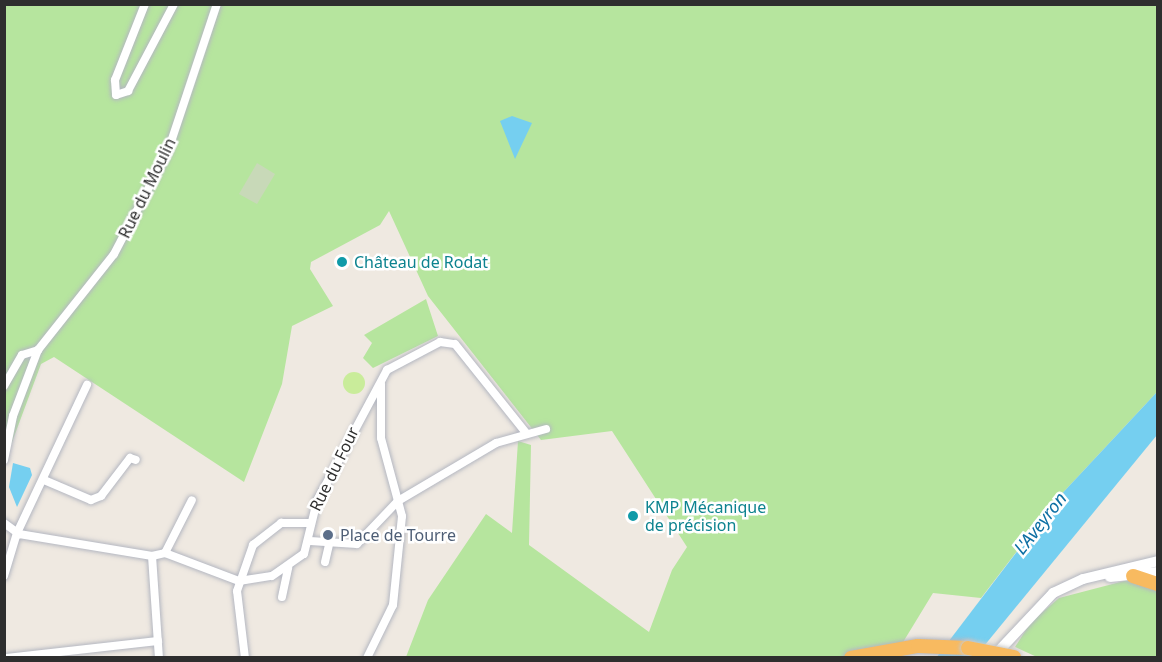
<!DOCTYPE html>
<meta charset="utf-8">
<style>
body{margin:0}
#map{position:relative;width:1162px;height:662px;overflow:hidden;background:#efe9e1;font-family:"Noto Sans",sans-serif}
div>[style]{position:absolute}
.green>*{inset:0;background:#b6e59e}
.cemetery>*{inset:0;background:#c8d9b8}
.pitch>*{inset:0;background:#c9ec9a}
.round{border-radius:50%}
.water>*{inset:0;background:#75cff0}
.roads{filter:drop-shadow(0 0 2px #b4b7c1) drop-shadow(0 0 2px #b4b7c1)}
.minor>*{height:8px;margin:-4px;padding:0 4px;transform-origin:4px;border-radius:4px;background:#fff}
.tertiary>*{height:10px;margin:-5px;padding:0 5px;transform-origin:5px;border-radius:5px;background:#fff}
.trunk>*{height:14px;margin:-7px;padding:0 7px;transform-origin:7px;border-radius:7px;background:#f8ba60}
.bridges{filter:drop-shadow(0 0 2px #c9c9c9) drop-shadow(0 0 2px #c9c9c9)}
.trunk-bridge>*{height:14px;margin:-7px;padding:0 7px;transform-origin:7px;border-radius:7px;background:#f8ba60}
.dots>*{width:16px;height:16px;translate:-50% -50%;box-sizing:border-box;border:3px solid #fff;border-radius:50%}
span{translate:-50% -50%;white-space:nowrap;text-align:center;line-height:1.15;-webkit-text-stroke:5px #fff;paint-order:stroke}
.street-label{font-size:16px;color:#2e2e2e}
.culture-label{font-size:16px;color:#0d838f}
.left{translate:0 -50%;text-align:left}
.service-label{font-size:16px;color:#4e5e75}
.water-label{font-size:18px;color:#0d6fa3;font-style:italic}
.frame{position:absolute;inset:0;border:6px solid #2e2e2e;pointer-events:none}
</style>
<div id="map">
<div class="green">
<i style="clip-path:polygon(5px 5px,1157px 5px,1157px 392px,1057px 499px,981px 598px,933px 593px,894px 657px,406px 657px,428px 600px,486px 514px,512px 533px,518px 441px,531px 445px,529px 545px,649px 632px,672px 570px,687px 547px,612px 431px,541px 440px,428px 296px,389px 211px,380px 225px,311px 262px,310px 269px,333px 306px,292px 326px,282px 384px,244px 482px,54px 357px,41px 364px,5px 461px)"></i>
<i style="clip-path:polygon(426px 299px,438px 336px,373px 368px,363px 358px,372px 343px,364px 335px)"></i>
<i style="clip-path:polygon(1128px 580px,1157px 591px,1157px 657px,1037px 657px,1015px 647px,1031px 622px,1059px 598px)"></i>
</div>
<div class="cemetery">
<i style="clip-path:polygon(257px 163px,275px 174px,257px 204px,239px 194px)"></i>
</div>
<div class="pitch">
<i class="round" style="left:343px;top:372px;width:22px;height:22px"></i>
</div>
<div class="water">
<i style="clip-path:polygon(512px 116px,532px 123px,515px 159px,500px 121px)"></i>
<i style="clip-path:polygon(1157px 392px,1157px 435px,975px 657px,936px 658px,1057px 499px)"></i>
<i style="clip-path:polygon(13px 463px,30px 468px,32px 475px,17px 507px,9px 487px)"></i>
</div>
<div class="roads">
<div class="minor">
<i style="left:145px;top:4px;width:82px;rotate:111.5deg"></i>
<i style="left:115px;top:80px;width:15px;rotate:86deg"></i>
<i style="left:116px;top:95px;width:13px;rotate:-18deg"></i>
<i style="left:128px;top:91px;width:98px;rotate:-62.1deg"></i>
<i style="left:38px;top:350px;width:122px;rotate:-51.6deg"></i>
<i style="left:114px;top:254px;width:116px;rotate:-62.3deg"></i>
<i style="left:168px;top:151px;width:155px;rotate:-71.6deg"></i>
<i style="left:4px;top:386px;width:36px;rotate:-60deg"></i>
<i style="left:22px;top:355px;width:17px;rotate:-17deg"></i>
<i style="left:4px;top:460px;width:45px;rotate:-78.4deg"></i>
<i style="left:13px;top:416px;width:71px;rotate:-69.3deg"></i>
<i style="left:44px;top:480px;width:51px;rotate:23.1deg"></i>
<i style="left:91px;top:500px;width:11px;rotate:-22deg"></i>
<i style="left:101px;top:496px;width:48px;rotate:-52.7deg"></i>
<i style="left:130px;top:458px;width:6px;rotate:18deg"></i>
<i style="left:4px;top:523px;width:19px;rotate:36deg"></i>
<i style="left:19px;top:534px;width:135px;rotate:9.4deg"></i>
<i style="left:152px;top:556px;width:13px;rotate:-13deg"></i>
<i style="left:165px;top:553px;width:79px;rotate:20.7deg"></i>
<i style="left:310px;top:541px;width:47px;rotate:3.7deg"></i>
<i style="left:357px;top:544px;width:59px;rotate:-46.4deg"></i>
<i style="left:398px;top:501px;width:65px;rotate:-105.1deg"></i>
<i style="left:381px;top:438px;width:54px;rotate:-90deg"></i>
<i style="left:165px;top:553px;width:59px;rotate:-63deg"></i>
<i style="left:152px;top:556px;width:102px;rotate:86.1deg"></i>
<i style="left:325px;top:562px;width:22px;rotate:-77deg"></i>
<i style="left:4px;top:576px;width:45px;rotate:-73.2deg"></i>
<i style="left:17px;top:533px;width:164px;rotate:-64.7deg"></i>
<i style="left:239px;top:581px;width:33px;rotate:-9deg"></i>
<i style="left:272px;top:576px;width:39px;rotate:-35deg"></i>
<i style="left:304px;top:554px;width:55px;rotate:-76.2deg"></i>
<i style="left:317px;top:501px;width:149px;rotate:-61.9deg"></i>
<i style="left:387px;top:370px;width:60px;rotate:-27.8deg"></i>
<i style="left:440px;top:342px;width:15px;rotate:8deg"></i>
<i style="left:455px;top:344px;width:114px;rotate:51.4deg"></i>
<i style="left:282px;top:597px;width:30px;rotate:-78deg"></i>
<i style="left:6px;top:658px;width:153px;rotate:-6.4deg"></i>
<i style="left:245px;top:658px;width:67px;rotate:-96.8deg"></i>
<i style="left:237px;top:591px;width:49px;rotate:-70.8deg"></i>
<i style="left:253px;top:545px;width:36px;rotate:-38deg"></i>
<i style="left:281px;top:523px;width:28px"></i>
<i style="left:367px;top:658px;width:59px;rotate:-63.9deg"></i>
<i style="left:393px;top:605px;width:89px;rotate:-84.2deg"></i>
<i style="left:402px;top:516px;width:16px;rotate:-105deg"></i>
<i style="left:398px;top:501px;width:114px;rotate:-30.6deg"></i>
<i style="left:496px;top:443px;width:52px;rotate:-15.6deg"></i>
</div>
<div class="tertiary">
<i style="left:1110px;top:577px;width:48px;rotate:-5.9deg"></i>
<i style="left:993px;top:657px;width:88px;rotate:-46.8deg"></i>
<i style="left:1053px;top:593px;width:33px;rotate:-25deg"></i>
<i style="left:1083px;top:579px;width:77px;rotate:-13.5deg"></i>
</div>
<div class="trunk">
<i style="left:1133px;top:576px;width:26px;rotate:18deg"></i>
<i style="left:851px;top:658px;width:68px;rotate:-10.2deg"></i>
<i style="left:918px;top:646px;width:50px;rotate:2.3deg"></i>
</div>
</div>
<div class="bridges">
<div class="trunk-bridge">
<i style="left:968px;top:648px;width:47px;rotate:11.1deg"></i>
</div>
</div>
<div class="dots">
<i style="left:342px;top:262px;background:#0f9aa8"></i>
<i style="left:633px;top:516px;background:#0f9aa8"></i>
<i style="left:328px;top:535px;background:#5c6f8a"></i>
</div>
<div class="street-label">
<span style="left:147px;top:188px;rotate:-64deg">Rue du Moulin</span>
<span style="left:334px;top:469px;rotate:-64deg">Rue du Four</span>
</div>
<div class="culture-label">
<span class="left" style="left:354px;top:262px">Château de Rodat</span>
<span class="left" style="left:645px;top:516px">KMP Mécanique<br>de précision</span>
</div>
<div class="service-label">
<span class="left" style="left:340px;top:535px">Place de Tourre</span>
</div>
<div class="water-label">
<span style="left:1040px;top:523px;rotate:-52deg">L'Aveyron</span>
</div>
<div class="frame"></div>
</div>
